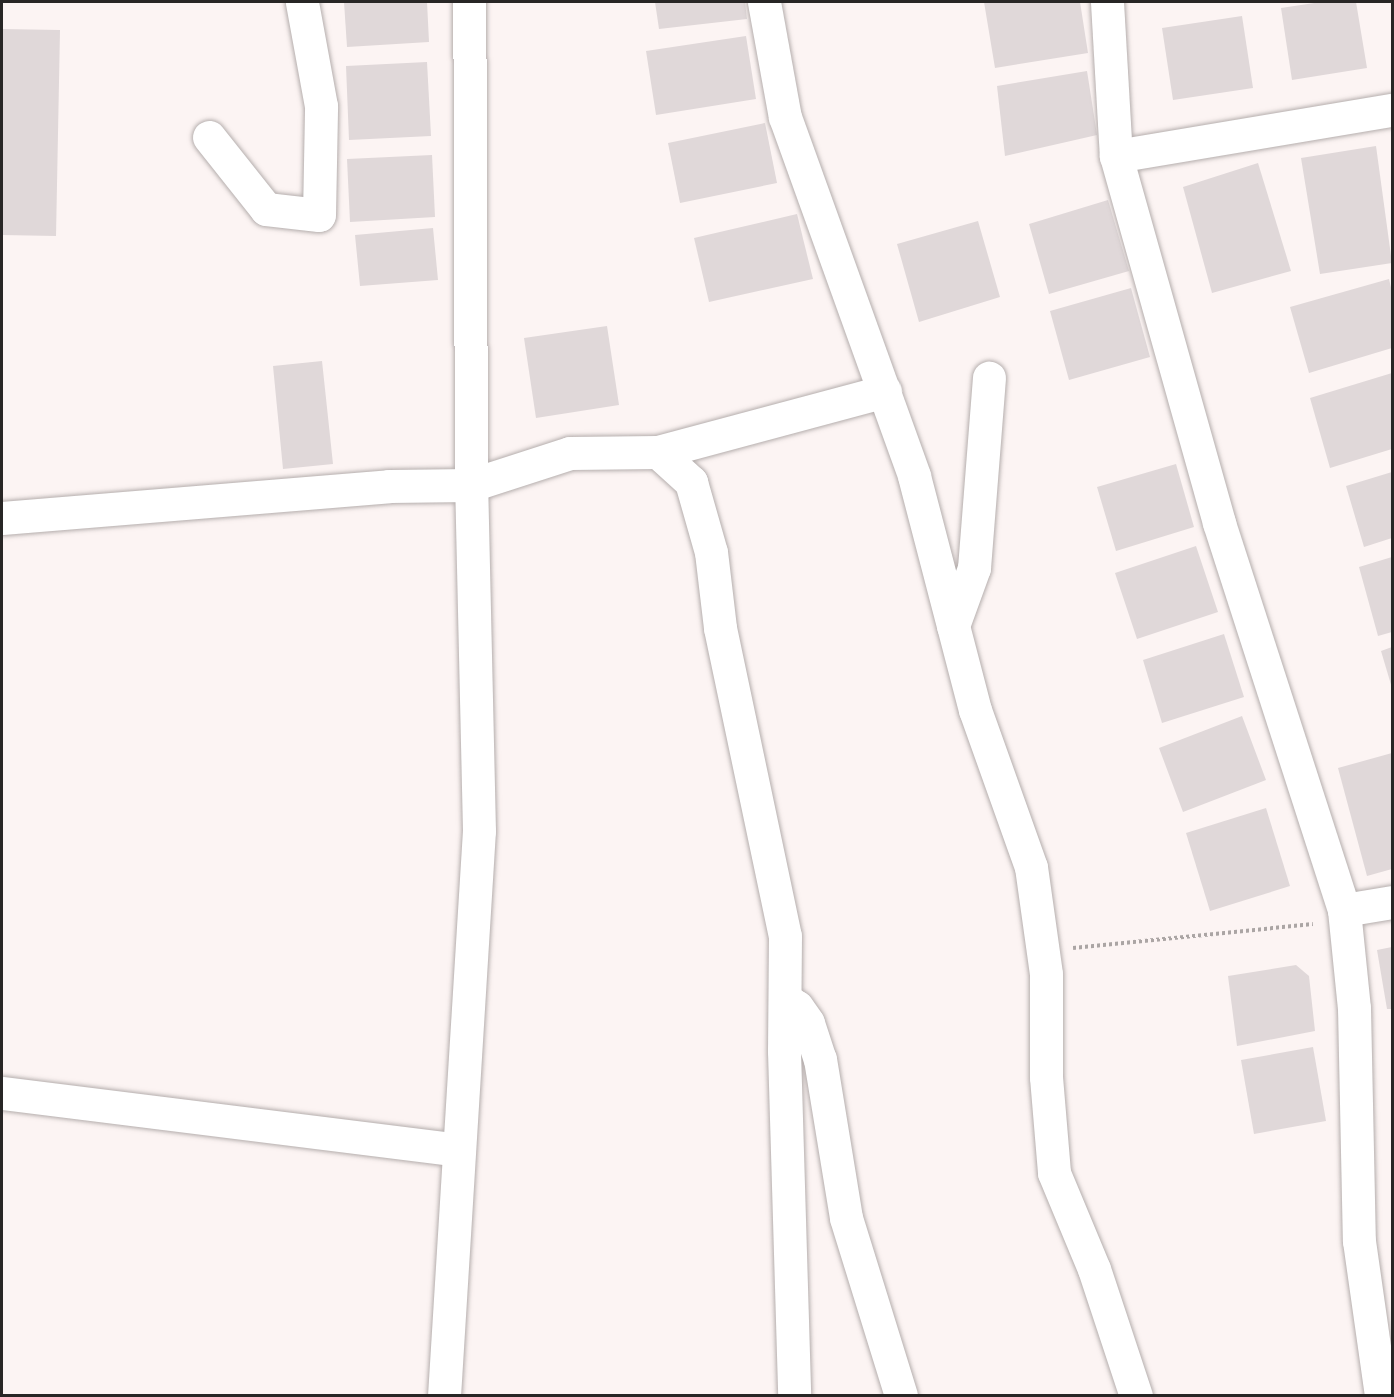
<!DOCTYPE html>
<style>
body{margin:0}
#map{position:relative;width:1394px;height:1397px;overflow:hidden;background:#fcf4f3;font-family:"Public Sans",sans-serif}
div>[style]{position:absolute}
.building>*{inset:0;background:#e0d8d9}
.path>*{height:4px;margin-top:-2px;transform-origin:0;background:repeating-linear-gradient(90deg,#aba5a4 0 3px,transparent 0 6px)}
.roads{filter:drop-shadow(0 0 2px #b5aead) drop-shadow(0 0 2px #b5aead)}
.minor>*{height:33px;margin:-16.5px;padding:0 16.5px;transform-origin:16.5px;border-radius:16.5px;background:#fff}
span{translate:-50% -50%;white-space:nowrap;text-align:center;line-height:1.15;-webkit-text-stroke:4.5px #fcf4f3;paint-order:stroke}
.frame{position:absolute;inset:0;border:3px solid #282625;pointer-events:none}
</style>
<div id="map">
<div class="building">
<i style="clip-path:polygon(344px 2px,427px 2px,429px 42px,347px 47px)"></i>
<i style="clip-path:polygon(655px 2px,745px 2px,747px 19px,659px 29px)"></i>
<i style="clip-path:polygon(984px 2px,1080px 2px,1088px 53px,995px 68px)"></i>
<i style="clip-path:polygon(1321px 2px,1356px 2px,1367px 68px,1292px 80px,1281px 8px)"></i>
<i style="clip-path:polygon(1242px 16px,1253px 88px,1173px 100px,1162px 28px)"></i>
<i style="clip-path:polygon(2px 29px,60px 30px,56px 236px,2px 235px)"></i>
<i style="clip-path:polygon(746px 36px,756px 99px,656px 115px,646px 51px)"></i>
<i style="clip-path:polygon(427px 62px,431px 136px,349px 140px,346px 66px)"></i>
<i style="clip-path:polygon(1087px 71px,1097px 135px,1005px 156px,997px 86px)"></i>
<i style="clip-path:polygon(765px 123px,777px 183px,680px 203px,668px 143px)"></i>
<i style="clip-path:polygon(1376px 146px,1392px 263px,1320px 274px,1301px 158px)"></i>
<i style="clip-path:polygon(432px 155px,435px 217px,350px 222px,347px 159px)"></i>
<i style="clip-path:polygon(1258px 163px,1291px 271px,1212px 293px,1183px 187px)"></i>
<i style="clip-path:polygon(1108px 200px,1129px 271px,1049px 294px,1029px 224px)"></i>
<i style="clip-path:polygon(797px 214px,813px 279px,709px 302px,694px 238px)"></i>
<i style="clip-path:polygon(978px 221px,1000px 297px,919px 322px,897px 244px)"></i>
<i style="clip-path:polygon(433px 228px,438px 280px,360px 286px,355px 235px)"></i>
<i style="clip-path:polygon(1389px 279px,1392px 292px,1392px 348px,1309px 373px,1290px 307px)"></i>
<i style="clip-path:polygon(1131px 288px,1150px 357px,1069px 380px,1050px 311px)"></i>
<i style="clip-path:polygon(607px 326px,619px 405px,536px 418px,524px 338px)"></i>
<i style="clip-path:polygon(322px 361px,333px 464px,283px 469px,273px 366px)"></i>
<i style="clip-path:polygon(1392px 373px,1392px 449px,1330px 468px,1310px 398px)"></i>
<i style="clip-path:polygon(1176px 464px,1194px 527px,1116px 551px,1097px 487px)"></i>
<i style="clip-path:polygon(1392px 472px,1392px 538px,1364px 547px,1346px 486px)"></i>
<i style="clip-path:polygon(1196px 546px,1218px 612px,1137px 639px,1115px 573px)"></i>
<i style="clip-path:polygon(1392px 557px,1392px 632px,1378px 636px,1359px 567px)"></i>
<i style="clip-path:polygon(1224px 634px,1244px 697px,1162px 723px,1143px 660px)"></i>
<i style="clip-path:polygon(1392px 647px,1392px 688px,1381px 651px)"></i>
<i style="clip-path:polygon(1242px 716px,1266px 780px,1183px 812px,1159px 748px)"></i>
<i style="clip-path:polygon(1392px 753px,1392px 869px,1367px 876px,1338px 768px)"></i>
<i style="clip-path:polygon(1266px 808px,1290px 886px,1210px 911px,1186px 833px)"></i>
<i style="clip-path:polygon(1392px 947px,1392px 1009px,1387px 1009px,1377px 950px)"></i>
<i style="clip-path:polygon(1296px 965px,1309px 976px,1315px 1031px,1237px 1046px,1228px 976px)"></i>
<i style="clip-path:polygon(1313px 1047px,1326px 1121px,1254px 1134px,1241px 1060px)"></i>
</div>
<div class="path">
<i style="left:1073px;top:948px;width:241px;rotate:-5.7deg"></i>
</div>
<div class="roads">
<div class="minor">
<i style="left:764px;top:2px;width:117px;rotate:79.7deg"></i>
<i style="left:785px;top:117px;width:381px;rotate:70.2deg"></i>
<i style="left:914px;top:476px;width:242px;rotate:75.4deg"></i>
<i style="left:975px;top:710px;width:167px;rotate:70.4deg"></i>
<i style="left:1031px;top:867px;width:108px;rotate:82deg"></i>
<i style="left:1046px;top:974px;width:103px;rotate:90deg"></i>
<i style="left:1046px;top:1077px;width:96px;rotate:85.2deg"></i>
<i style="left:1054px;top:1173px;width:104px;rotate:67.4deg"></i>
<i style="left:1094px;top:1269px;width:134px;rotate:71.7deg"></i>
<i style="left:1107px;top:2px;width:154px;rotate:86.7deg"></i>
<i style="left:1116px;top:156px;width:381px;rotate:74.3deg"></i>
<i style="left:1219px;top:523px;width:407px;rotate:72.1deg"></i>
<i style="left:1344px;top:910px;width:99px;rotate:84.2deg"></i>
<i style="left:1354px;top:1008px;width:233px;rotate:88.8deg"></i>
<i style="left:1359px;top:1241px;width:157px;rotate:81.9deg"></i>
<i style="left:209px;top:137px;width:92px;rotate:51.6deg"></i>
<i style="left:266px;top:209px;width:53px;rotate:6.5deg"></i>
<i style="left:319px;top:215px;width:109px;rotate:-88.9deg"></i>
<i style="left:321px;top:106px;width:106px;rotate:-100.4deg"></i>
<i style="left:1116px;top:156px;width:280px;rotate:-9.5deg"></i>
<i style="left:658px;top:452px;width:235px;rotate:-15deg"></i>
<i style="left:2px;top:518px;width:388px;rotate:-4.7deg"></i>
<i style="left:389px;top:486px;width:82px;rotate:-0.7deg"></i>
<i style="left:471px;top:485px;width:104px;rotate:-17.9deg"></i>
<i style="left:570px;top:453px;width:88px;rotate:-0.7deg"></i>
<i style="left:658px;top:452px;width:45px;rotate:42.3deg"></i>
<i style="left:691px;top:482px;width:73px;rotate:74.1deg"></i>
<i style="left:711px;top:552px;width:77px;rotate:83.2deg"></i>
<i style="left:720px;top:628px;width:315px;rotate:78.1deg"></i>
<i style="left:785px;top:936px;width:115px;rotate:90.5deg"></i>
<i style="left:784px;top:1051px;width:345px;rotate:88.3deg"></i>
<i style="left:953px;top:626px;width:62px;rotate:-70.1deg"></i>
<i style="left:974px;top:568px;width:191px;rotate:-85.5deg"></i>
<i style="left:1344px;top:910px;width:49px;rotate:-9.5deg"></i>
<i style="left:785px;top:999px;width:14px;rotate:34deg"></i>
<i style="left:797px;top:1007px;width:19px;rotate:55deg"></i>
<i style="left:808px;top:1023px;width:38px;rotate:72deg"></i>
<i style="left:820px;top:1059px;width:161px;rotate:80.7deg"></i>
<i style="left:846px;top:1218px;width:186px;rotate:72.8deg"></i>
<i style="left:2px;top:1093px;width:460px;rotate:7.1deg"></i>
<i style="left:444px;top:1396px;width:566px;rotate:-86.46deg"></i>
<i style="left:479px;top:831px;width:346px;rotate:-91.3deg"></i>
<i style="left:471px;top:485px;width:483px;rotate:-90.2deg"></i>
</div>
</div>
<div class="frame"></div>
</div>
